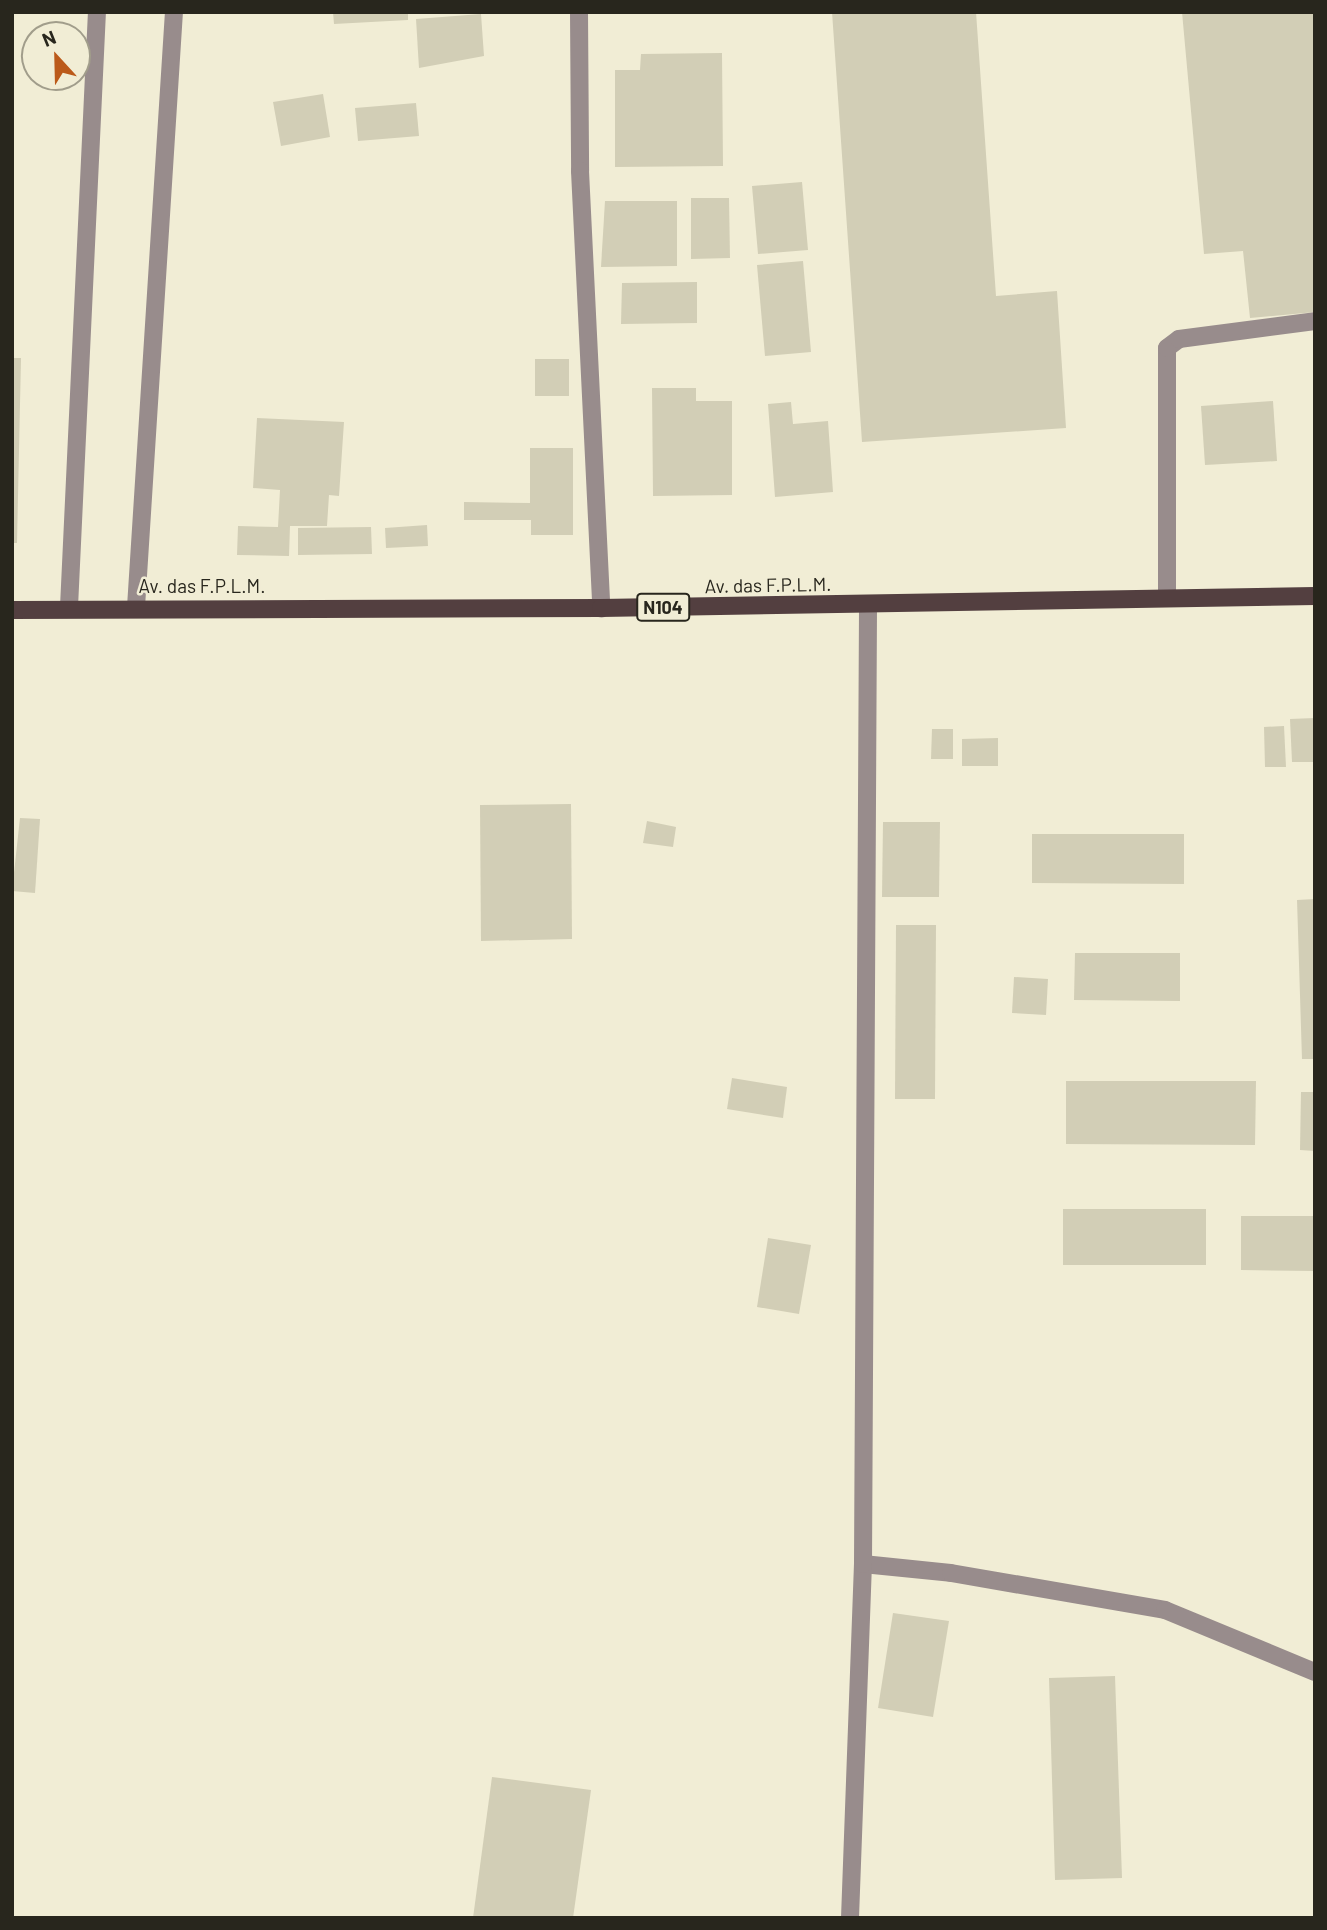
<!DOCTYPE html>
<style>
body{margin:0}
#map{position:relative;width:1327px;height:1930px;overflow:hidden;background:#f1edd5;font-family:Barlow,sans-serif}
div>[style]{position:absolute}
.building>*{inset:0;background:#d2ceb6}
.service>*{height:18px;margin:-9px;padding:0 9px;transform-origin:9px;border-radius:9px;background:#988c8c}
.minor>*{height:18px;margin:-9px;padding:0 9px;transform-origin:9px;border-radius:9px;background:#988c8c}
.primary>*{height:18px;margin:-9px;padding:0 9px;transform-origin:9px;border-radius:9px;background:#533f40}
span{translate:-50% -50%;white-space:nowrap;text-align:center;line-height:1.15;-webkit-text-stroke:5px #f1edd5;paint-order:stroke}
.shield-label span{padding:2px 5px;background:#f1edd5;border:2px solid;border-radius:5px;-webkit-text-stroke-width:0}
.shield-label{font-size:18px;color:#28261d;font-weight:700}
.street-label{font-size:19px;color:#28261d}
.frame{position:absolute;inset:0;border:14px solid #28261d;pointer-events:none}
.north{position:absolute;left:21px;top:21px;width:70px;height:70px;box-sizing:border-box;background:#f1edd5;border:2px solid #a19d8b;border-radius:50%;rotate:338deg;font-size:19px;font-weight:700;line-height:28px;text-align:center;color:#28261d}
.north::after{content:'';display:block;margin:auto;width:24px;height:32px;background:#bb5a1a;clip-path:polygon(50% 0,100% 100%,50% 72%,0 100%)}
</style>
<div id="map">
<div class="building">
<i style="clip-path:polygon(333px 12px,408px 12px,408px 20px,334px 24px)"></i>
<i style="clip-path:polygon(832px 12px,976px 12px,996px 296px,1057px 291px,1066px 428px,862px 442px)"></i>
<i style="clip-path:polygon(1182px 12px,1315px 12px,1315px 312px,1250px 318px,1243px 251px,1204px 254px)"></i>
<i style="clip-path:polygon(481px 14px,484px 56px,419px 68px,416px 19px)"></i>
<i style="clip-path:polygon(722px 53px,723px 166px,615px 167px,615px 70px,640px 70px,641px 54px)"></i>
<i style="clip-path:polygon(323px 94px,330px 137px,281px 146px,273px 102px)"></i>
<i style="clip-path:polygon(416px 103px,419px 136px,358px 141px,355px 108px)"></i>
<i style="clip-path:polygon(802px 182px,808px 250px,758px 254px,752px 186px)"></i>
<i style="clip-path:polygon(691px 198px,729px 198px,730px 258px,691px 259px)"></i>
<i style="clip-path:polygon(605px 201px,677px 201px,677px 266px,601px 267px)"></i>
<i style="clip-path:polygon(803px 261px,811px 352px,765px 356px,757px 265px)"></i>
<i style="clip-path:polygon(697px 282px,697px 323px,621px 324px,622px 283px)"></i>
<i style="clip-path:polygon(12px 358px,21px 358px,17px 543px,12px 543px)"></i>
<i style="clip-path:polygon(535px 359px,569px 359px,569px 396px,535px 396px)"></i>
<i style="clip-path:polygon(652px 388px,696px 388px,696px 401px,732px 401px,732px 495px,653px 496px)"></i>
<i style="clip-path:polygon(1273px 401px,1277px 461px,1205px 465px,1201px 406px)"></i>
<i style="clip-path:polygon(791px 402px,793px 424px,828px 421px,833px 492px,775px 497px,768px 404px)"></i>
<i style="clip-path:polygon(257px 418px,344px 422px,339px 496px,329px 495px,327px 526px,290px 526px,289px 556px,237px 555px,238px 526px,278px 527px,280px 490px,253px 488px)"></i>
<i style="clip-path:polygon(530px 448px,573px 448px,573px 535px,531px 535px,531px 520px,464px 520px,464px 502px,530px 503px)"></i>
<i style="clip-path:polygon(427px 525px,428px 546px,386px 548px,385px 528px)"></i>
<i style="clip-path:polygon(371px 527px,372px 554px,298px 555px,298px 528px)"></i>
<i style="clip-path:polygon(1315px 718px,1315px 762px,1292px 762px,1290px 719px)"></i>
<i style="clip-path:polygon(1284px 726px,1286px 767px,1265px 767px,1264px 727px)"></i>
<i style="clip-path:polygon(932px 729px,953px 729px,953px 759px,931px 759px)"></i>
<i style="clip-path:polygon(998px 738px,998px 766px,962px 766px,962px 739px)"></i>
<i style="clip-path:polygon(571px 804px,572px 939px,481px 941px,480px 805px)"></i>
<i style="clip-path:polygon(20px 818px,40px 819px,35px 893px,12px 891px)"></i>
<i style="clip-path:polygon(647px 821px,676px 827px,673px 847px,643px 843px)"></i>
<i style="clip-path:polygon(883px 822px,940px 822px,939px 897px,882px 897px)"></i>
<i style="clip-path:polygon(1032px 834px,1184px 834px,1184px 884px,1032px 883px)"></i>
<i style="clip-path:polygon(1315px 899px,1315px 1059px,1302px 1059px,1297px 900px)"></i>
<i style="clip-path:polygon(896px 925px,936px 925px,935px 1099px,895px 1099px)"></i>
<i style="clip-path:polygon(1075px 953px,1180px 953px,1180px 1001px,1074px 1000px)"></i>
<i style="clip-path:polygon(1014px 977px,1048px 979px,1046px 1015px,1012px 1013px)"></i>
<i style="clip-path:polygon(732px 1078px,787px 1087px,783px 1118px,727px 1109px)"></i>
<i style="clip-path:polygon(1066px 1081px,1256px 1081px,1255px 1145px,1066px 1144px)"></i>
<i style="clip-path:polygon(1301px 1092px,1315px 1092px,1315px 1151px,1300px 1150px)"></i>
<i style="clip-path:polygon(1063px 1209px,1206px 1209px,1206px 1265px,1063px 1265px)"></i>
<i style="clip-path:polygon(1241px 1216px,1315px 1216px,1315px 1271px,1241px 1270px)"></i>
<i style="clip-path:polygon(768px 1238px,811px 1245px,799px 1314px,757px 1307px)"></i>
<i style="clip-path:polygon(893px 1613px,949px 1621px,933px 1717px,878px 1708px)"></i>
<i style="clip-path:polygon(1115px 1676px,1122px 1878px,1055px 1880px,1049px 1678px)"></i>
<i style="clip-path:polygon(492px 1777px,591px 1790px,573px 1918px,473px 1918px)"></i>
</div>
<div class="service">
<i style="left:1167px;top:598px;width:250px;rotate:-90deg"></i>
<i style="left:1167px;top:348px;width:15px;rotate:-37deg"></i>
<i style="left:1179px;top:339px;width:137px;rotate:-7.5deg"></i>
</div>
<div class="minor">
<i style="left:579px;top:12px;width:159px;rotate:89.6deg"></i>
<i style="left:580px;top:171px;width:438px;rotate:87.2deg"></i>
<i style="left:69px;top:607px;width:596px;rotate:-87.31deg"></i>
<i style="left:136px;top:607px;width:596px;rotate:-86.35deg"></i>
<i style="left:863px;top:1564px;width:88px;rotate:5.8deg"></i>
<i style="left:951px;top:1573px;width:217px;rotate:9.8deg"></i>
<i style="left:1165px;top:1610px;width:162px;rotate:22.5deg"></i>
<i style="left:850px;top:1918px;width:354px;rotate:-87.9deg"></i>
<i style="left:863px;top:1564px;width:959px;rotate:-89.7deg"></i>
</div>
<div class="primary">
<i style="left:12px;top:610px;width:589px;rotate:-0.19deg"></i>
<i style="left:601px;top:608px;width:714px;rotate:-0.96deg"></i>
</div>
<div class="shield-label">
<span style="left:663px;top:607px">N104</span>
</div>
<div class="street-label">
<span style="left:768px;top:585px;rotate:-1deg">Av. das F.P.L.M.</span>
<span style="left:202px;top:586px">Av. das F.P.L.M.</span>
</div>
<div class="frame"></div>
<div class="north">N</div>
</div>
